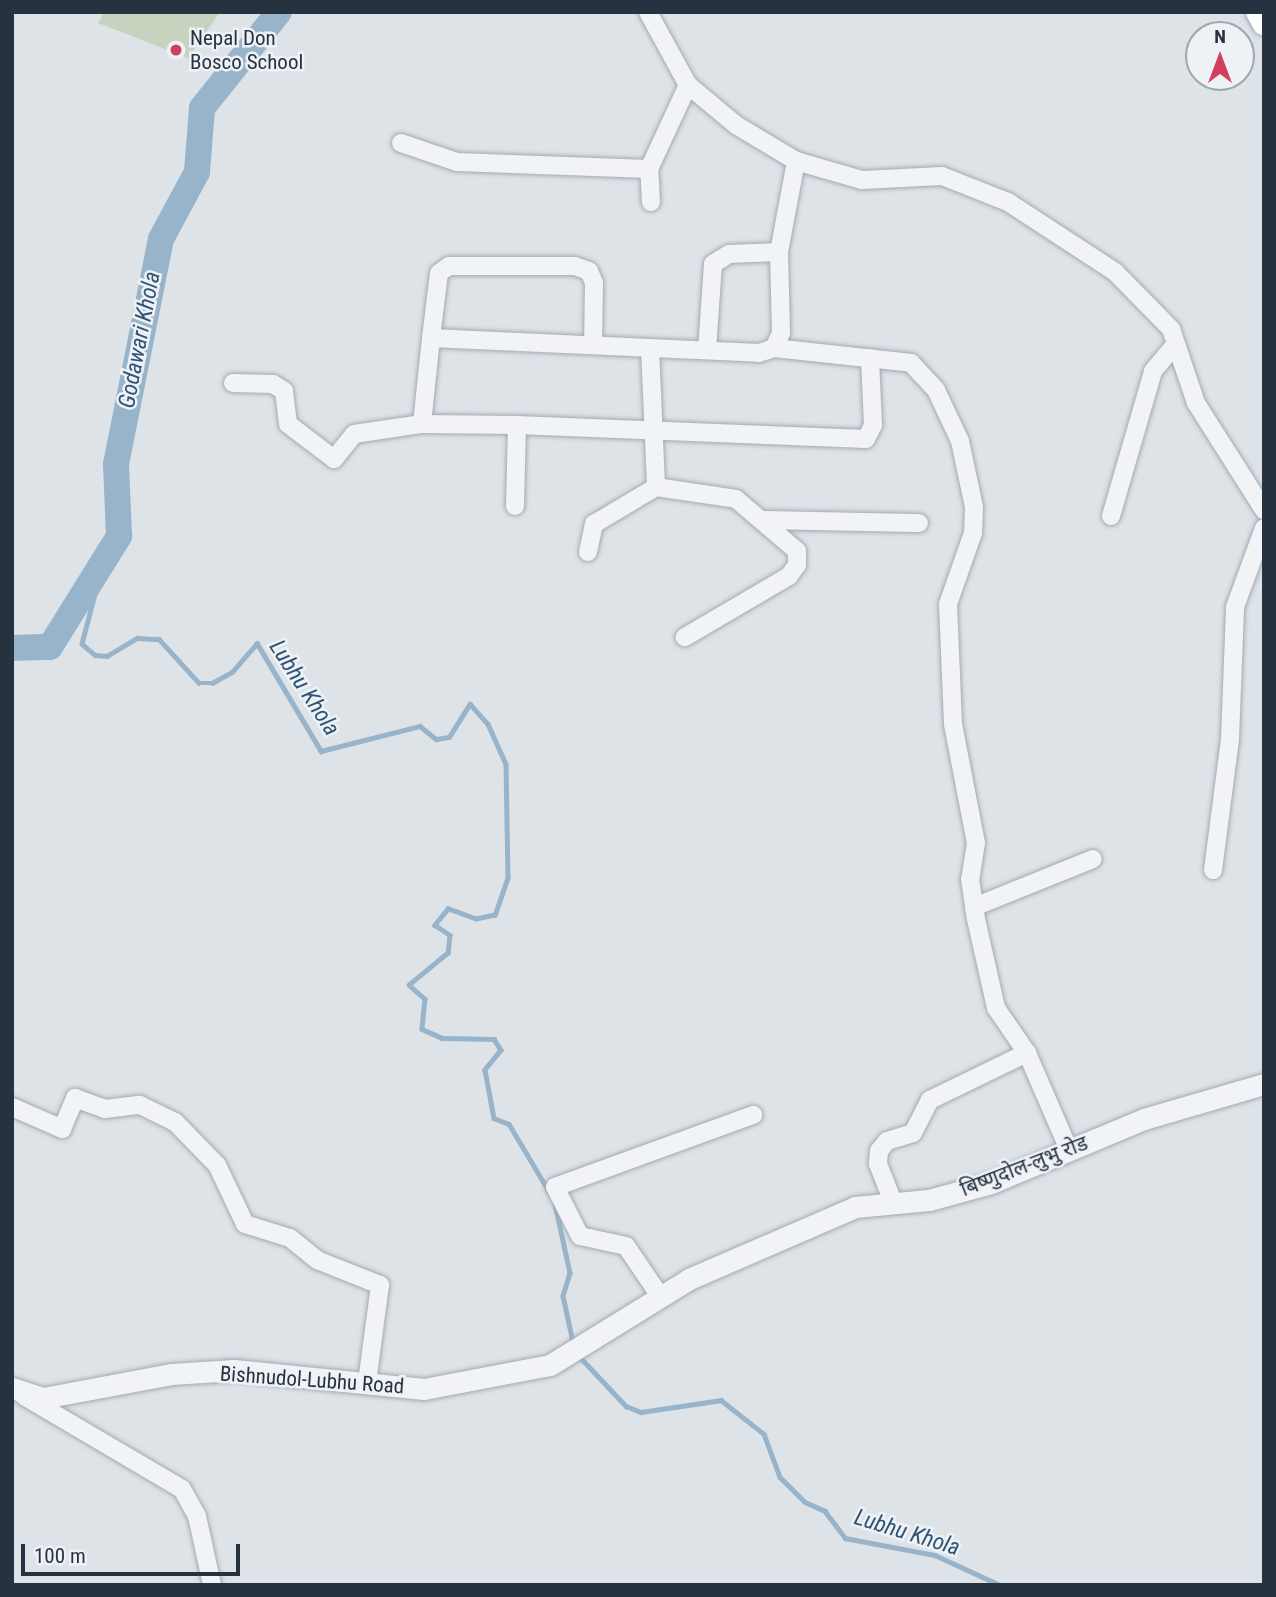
<!DOCTYPE html>
<meta charset="utf-8">
<style>
body{margin:0}
#map{position:relative;width:1276px;height:1597px;overflow:hidden;background:#dee3e8;font-family:"Roboto Condensed","Noto Sans Devanagari",sans-serif}
div>[style]{position:absolute}
.green>*{inset:0;background:#c5d3bf}
.stream>*{height:4.5px;margin:-2.25px;padding:0 2.25px;transform-origin:2.25px;border-radius:2.25px;background:#97b4ca}
.river>*{height:26px;margin:-13px;padding:0 13px;transform-origin:13px;border-radius:13px;background:#97b4ca}
.roads{filter:drop-shadow(0 0 2px #a3aab2) drop-shadow(0 0 2px #a3aab2)}
.minor>*{height:18px;margin:-9px;padding:0 9px;transform-origin:9px;border-radius:9px;background:#f1f3f6}
.tertiary>*{height:21px;margin:-10.5px;padding:0 10.5px;transform-origin:10.5px;border-radius:10.5px;background:#f1f3f6}
.secondary>*{height:24px;margin:-12px;padding:0 12px;transform-origin:12px;border-radius:12px;background:#fff}
.dots>*{width:19px;height:19px;translate:-50% -50%;box-sizing:border-box;border:4px solid #eef2f6;border-radius:50%}
span{translate:-50% -50%;white-space:nowrap;text-align:center;line-height:1.15;-webkit-text-stroke:5px #eef2f6;paint-order:stroke}
.poi-label{font-size:21px;color:#273240}
.left{translate:0 -50%;text-align:left}
.street-label{font-size:21px;color:#273240}
.water-label{font-size:23px;color:#2f5475;font-style:italic}
.frame{position:absolute;inset:0;border:14px solid #273240;pointer-events:none}
.north{position:absolute;left:1185px;top:21px;width:70px;height:70px;box-sizing:border-box;background:#eef2f6;border:2px solid #9ea5ad;border-radius:50%;rotate:0deg;font-size:19px;font-weight:700;line-height:28px;text-align:center;color:#273240}
.north::after{content:'';display:block;margin:auto;width:24px;height:32px;background:#d33e5f;clip-path:polygon(50% 0,100% 100%,50% 72%,0 100%)}
.scale{position:absolute;left:21px;top:1544px;width:219px;height:32px;box-sizing:border-box;border:4px solid #273240;border-top:0;padding-left:9px;font-size:21px;line-height:24px;white-space:nowrap;color:#273240;-webkit-text-stroke:5px #eef2f6;paint-order:stroke}
</style>
<div id="map">
<div class="green">
<i style="clip-path:polygon(104px 12px,220px 12px,188px 58px,98px 23px)"></i>
</div>
<div class="stream">
<i style="left:101px;top:571px;width:75px;rotate:104.6deg"></i>
<i style="left:82px;top:644px;width:17px;rotate:40deg"></i>
<i style="left:95px;top:655px;width:12px;rotate:5deg"></i>
<i style="left:107px;top:656px;width:35px;rotate:-31deg"></i>
<i style="left:137px;top:638px;width:22px;rotate:3deg"></i>
<i style="left:159px;top:639px;width:59px;rotate:47.7deg"></i>
<i style="left:199px;top:683px;width:13px"></i>
<i style="left:212px;top:683px;width:23px;rotate:-29deg"></i>
<i style="left:232px;top:672px;width:38px;rotate:-49deg"></i>
<i style="left:257px;top:643px;width:126px;rotate:59.3deg"></i>
<i style="left:321px;top:751px;width:102px;rotate:-14.2deg"></i>
<i style="left:420px;top:726px;width:21px;rotate:39deg"></i>
<i style="left:436px;top:739px;width:13px;rotate:-9deg"></i>
<i style="left:449px;top:737px;width:39px;rotate:-58deg"></i>
<i style="left:470px;top:704px;width:27px;rotate:48deg"></i>
<i style="left:488px;top:724px;width:44px;rotate:65.8deg"></i>
<i style="left:506px;top:764px;width:114px;rotate:89deg"></i>
<i style="left:508px;top:878px;width:39px;rotate:109deg"></i>
<i style="left:495px;top:915px;width:19px;rotate:168deg"></i>
<i style="left:476px;top:919px;width:30px;rotate:-160deg"></i>
<i style="left:448px;top:909px;width:21px;rotate:129deg"></i>
<i style="left:435px;top:925px;width:18px;rotate:34deg"></i>
<i style="left:450px;top:935px;width:18px;rotate:96deg"></i>
<i style="left:448px;top:953px;width:50px;rotate:140.6deg"></i>
<i style="left:409px;top:985px;width:21px;rotate:41deg"></i>
<i style="left:425px;top:999px;width:30px;rotate:96deg"></i>
<i style="left:422px;top:1029px;width:22px;rotate:24deg"></i>
<i style="left:442px;top:1038px;width:52px;rotate:1.1deg"></i>
<i style="left:494px;top:1039px;width:13px;rotate:58deg"></i>
<i style="left:501px;top:1050px;width:26px;rotate:129deg"></i>
<i style="left:485px;top:1070px;width:49px;rotate:79.4deg"></i>
<i style="left:494px;top:1118px;width:16px;rotate:22deg"></i>
<i style="left:509px;top:1124px;width:80px;rotate:59.3deg"></i>
<i style="left:555px;top:1204px;width:71px;rotate:77.7deg"></i>
<i style="left:570px;top:1273px;width:24px;rotate:107deg"></i>
<i style="left:563px;top:1296px;width:47px;rotate:77.7deg"></i>
<i style="left:579px;top:1356px;width:69px;rotate:46.8deg"></i>
<i style="left:626px;top:1406px;width:16px;rotate:22deg"></i>
<i style="left:641px;top:1412px;width:81px;rotate:-8.5deg"></i>
<i style="left:721px;top:1400px;width:55px;rotate:38.3deg"></i>
<i style="left:764px;top:1434px;width:46px;rotate:69.6deg"></i>
<i style="left:780px;top:1477px;width:35px;rotate:45deg"></i>
<i style="left:805px;top:1502px;width:22px;rotate:24deg"></i>
<i style="left:825px;top:1511px;width:34px;rotate:53deg"></i>
<i style="left:845px;top:1538px;width:92px;rotate:10.7deg"></i>
<i style="left:935px;top:1555px;width:72px;rotate:24.8deg"></i>
</div>
<div class="river">
<i style="left:12px;top:648px;width:38px;rotate:-2deg"></i>
<i style="left:50px;top:647px;width:131px;rotate:-58.1deg"></i>
<i style="left:119px;top:536px;width:72px;rotate:-92.4deg"></i>
<i style="left:116px;top:464px;width:229px;rotate:-78.7deg"></i>
<i style="left:161px;top:239px;width:76px;rotate:-61.8deg"></i>
<i style="left:197px;top:172px;width:64px;rotate:-85.5deg"></i>
<i style="left:202px;top:108px;width:123px;rotate:-51.3deg"></i>
</div>
<div class="roads">
<div class="minor">
<i style="left:648px;top:12px;width:83px;rotate:61.3deg"></i>
<i style="left:688px;top:85px;width:62px;rotate:39.8deg"></i>
<i style="left:736px;top:125px;width:70px;rotate:31deg"></i>
<i style="left:796px;top:161px;width:69px;rotate:16.1deg"></i>
<i style="left:862px;top:180px;width:80px;rotate:-2.9deg"></i>
<i style="left:942px;top:176px;width:71px;rotate:21.5deg"></i>
<i style="left:1008px;top:202px;width:128px;rotate:33.2deg"></i>
<i style="left:1115px;top:272px;width:80px;rotate:45.5deg"></i>
<i style="left:1171px;top:329px;width:78px;rotate:71.3deg"></i>
<i style="left:1196px;top:403px;width:127px;rotate:57.6deg"></i>
<i style="left:401px;top:143px;width:59px;rotate:18.7deg"></i>
<i style="left:457px;top:162px;width:192px;rotate:2.1deg"></i>
<i style="left:651px;top:202px;width:33px;rotate:-93deg"></i>
<i style="left:649px;top:169px;width:93px;rotate:-65.1deg"></i>
<i style="left:431px;top:338px;width:65px;rotate:-83deg"></i>
<i style="left:439px;top:273px;width:12px;rotate:-35deg"></i>
<i style="left:449px;top:266px;width:126px"></i>
<i style="left:575px;top:266px;width:15px;rotate:20deg"></i>
<i style="left:589px;top:271px;width:13px;rotate:67deg"></i>
<i style="left:594px;top:283px;width:62px;rotate:90.9deg"></i>
<i style="left:650px;top:348px;width:139px;rotate:87.5deg"></i>
<i style="left:774px;top:348px;width:138px;rotate:6.2deg"></i>
<i style="left:911px;top:363px;width:37px;rotate:47deg"></i>
<i style="left:936px;top:390px;width:56px;rotate:64.8deg"></i>
<i style="left:960px;top:441px;width:67px;rotate:78deg"></i>
<i style="left:974px;top:507px;width:26px;rotate:92deg"></i>
<i style="left:973px;top:533px;width:75px;rotate:109.4deg"></i>
<i style="left:948px;top:604px;width:120px;rotate:87.6deg"></i>
<i style="left:953px;top:724px;width:121px;rotate:79.1deg"></i>
<i style="left:976px;top:843px;width:36px;rotate:99deg"></i>
<i style="left:970px;top:879px;width:40px;rotate:81.5deg"></i>
<i style="left:976px;top:919px;width:91px;rotate:77.3deg"></i>
<i style="left:996px;top:1008px;width:55px;rotate:55.4deg"></i>
<i style="left:1027px;top:1053px;width:106px;rotate:66.6deg"></i>
<i style="left:707px;top:350px;width:86px;rotate:-86deg"></i>
<i style="left:713px;top:264px;width:19px;rotate:-32deg"></i>
<i style="left:729px;top:254px;width:50px;rotate:-2.3deg"></i>
<i style="left:233px;top:383px;width:40px;rotate:1.4deg"></i>
<i style="left:273px;top:384px;width:13px;rotate:32deg"></i>
<i style="left:284px;top:391px;width:33px;rotate:83deg"></i>
<i style="left:288px;top:424px;width:58px;rotate:37.3deg"></i>
<i style="left:334px;top:459px;width:32px;rotate:-51deg"></i>
<i style="left:354px;top:434px;width:69px;rotate:-8.4deg"></i>
<i style="left:517px;top:425px;width:349px;rotate:2.3deg"></i>
<i style="left:866px;top:439px;width:16px;rotate:-63deg"></i>
<i style="left:873px;top:425px;width:67px;rotate:-92.6deg"></i>
<i style="left:515px;top:506px;width:81px;rotate:-88.6deg"></i>
<i style="left:517px;top:425px;width:95px;rotate:-179.4deg"></i>
<i style="left:422px;top:424px;width:86px;rotate:-84deg"></i>
<i style="left:431px;top:338px;width:328px;rotate:2.6deg"></i>
<i style="left:759px;top:353px;width:16px;rotate:-18deg"></i>
<i style="left:774px;top:348px;width:17px;rotate:-65deg"></i>
<i style="left:781px;top:333px;width:81px;rotate:-91.4deg"></i>
<i style="left:779px;top:252px;width:93px;rotate:-79.4deg"></i>
<i style="left:1111px;top:516px;width:151px;rotate:-73.8deg"></i>
<i style="left:1153px;top:371px;width:35px;rotate:-50deg"></i>
<i style="left:761px;top:520px;width:158px;rotate:1.1deg"></i>
<i style="left:588px;top:552px;width:29px;rotate:-78deg"></i>
<i style="left:594px;top:524px;width:72px;rotate:-30.8deg"></i>
<i style="left:656px;top:487px;width:81px;rotate:8.5deg"></i>
<i style="left:736px;top:499px;width:80px;rotate:40.4deg"></i>
<i style="left:797px;top:551px;width:14px;rotate:90deg"></i>
<i style="left:797px;top:565px;width:14px;rotate:126deg"></i>
<i style="left:789px;top:576px;width:121px;rotate:149.6deg"></i>
<i style="left:1213px;top:870px;width:132px;rotate:-82.6deg"></i>
<i style="left:1230px;top:739px;width:132px;rotate:-87.8deg"></i>
<i style="left:1235px;top:607px;width:84px;rotate:-69.8deg"></i>
<i style="left:974px;top:907px;width:128px;rotate:-22deg"></i>
<i style="left:12px;top:1107px;width:55px;rotate:23.7deg"></i>
<i style="left:62px;top:1129px;width:34px;rotate:-67deg"></i>
<i style="left:75px;top:1098px;width:32px;rotate:20deg"></i>
<i style="left:105px;top:1109px;width:35px;rotate:-7deg"></i>
<i style="left:140px;top:1105px;width:39px;rotate:26deg"></i>
<i style="left:175px;top:1122px;width:60px;rotate:45.7deg"></i>
<i style="left:217px;top:1165px;width:65px;rotate:64.6deg"></i>
<i style="left:245px;top:1224px;width:47px;rotate:17.3deg"></i>
<i style="left:290px;top:1238px;width:35px;rotate:39deg"></i>
<i style="left:317px;top:1260px;width:68px;rotate:21.6deg"></i>
<i style="left:380px;top:1285px;width:98px;rotate:97.6deg"></i>
<i style="left:893px;top:1202px;width:41px;rotate:-111.5deg"></i>
<i style="left:878px;top:1164px;width:13px;rotate:-86deg"></i>
<i style="left:879px;top:1151px;width:13px;rotate:-51deg"></i>
<i style="left:887px;top:1141px;width:27px;rotate:-17deg"></i>
<i style="left:913px;top:1133px;width:37px;rotate:-63deg"></i>
<i style="left:930px;top:1100px;width:108px;rotate:-25.9deg"></i>
<i style="left:660px;top:1296px;width:60px;rotate:-124.2deg"></i>
<i style="left:626px;top:1246px;width:47px;rotate:-167.7deg"></i>
<i style="left:580px;top:1236px;width:55px;rotate:-117deg"></i>
<i style="left:555px;top:1187px;width:211px;rotate:-20deg"></i>
<i style="left:24px;top:1396px;width:183px;rotate:30.5deg"></i>
<i style="left:182px;top:1489px;width:31px;rotate:61deg"></i>
<i style="left:197px;top:1516px;width:71px;rotate:77.7deg"></i>
</div>
<div class="tertiary">
<i style="left:12px;top:1388px;width:33px;rotate:18deg"></i>
<i style="left:43px;top:1398px;width:130px;rotate:-10.6deg"></i>
<i style="left:171px;top:1374px;width:63px;rotate:-3.6deg"></i>
<i style="left:234px;top:1370px;width:191px;rotate:5.7deg"></i>
<i style="left:424px;top:1389px;width:128px;rotate:-10.8deg"></i>
<i style="left:550px;top:1365px;width:163px;rotate:-31.7deg"></i>
<i style="left:689px;top:1279px;width:181px;rotate:-23.4deg"></i>
<i style="left:855px;top:1207px;width:74px;rotate:-5.4deg"></i>
<i style="left:929px;top:1200px;width:64px;rotate:-15.3deg"></i>
<i style="left:991px;top:1183px;width:166px;rotate:-22.7deg"></i>
<i style="left:1144px;top:1119px;width:125px;rotate:-16.3deg"></i>
</div>
<div class="secondary">
<i style="left:1258px;top:12px;width:13px;rotate:61deg"></i>
</div>
</div>
<div class="dots">
<i style="left:176px;top:50px;background:#d33e5f"></i>
</div>
<div class="poi-label">
<span class="left" style="left:190px;top:50px">Nepal Don<br>Bosco School</span>
</div>
<div class="street-label">
<span style="left:1024px;top:1166px;rotate:-21deg">बिष्णुदोल-लुभु रोड</span>
<span style="left:312px;top:1380px;rotate:4deg">Bishnudol-Lubhu Road</span>
</div>
<div class="water-label">
<span style="left:140px;top:340px;rotate:-79deg">Godawari Khola</span>
<span style="left:304px;top:688px;rotate:57deg">Lubhu Khola</span>
<span style="left:907px;top:1533px;rotate:17deg">Lubhu Khola</span>
</div>
<div class="frame"></div>
<div class="north">N</div>
<div class="scale">100 m</div>
</div>
